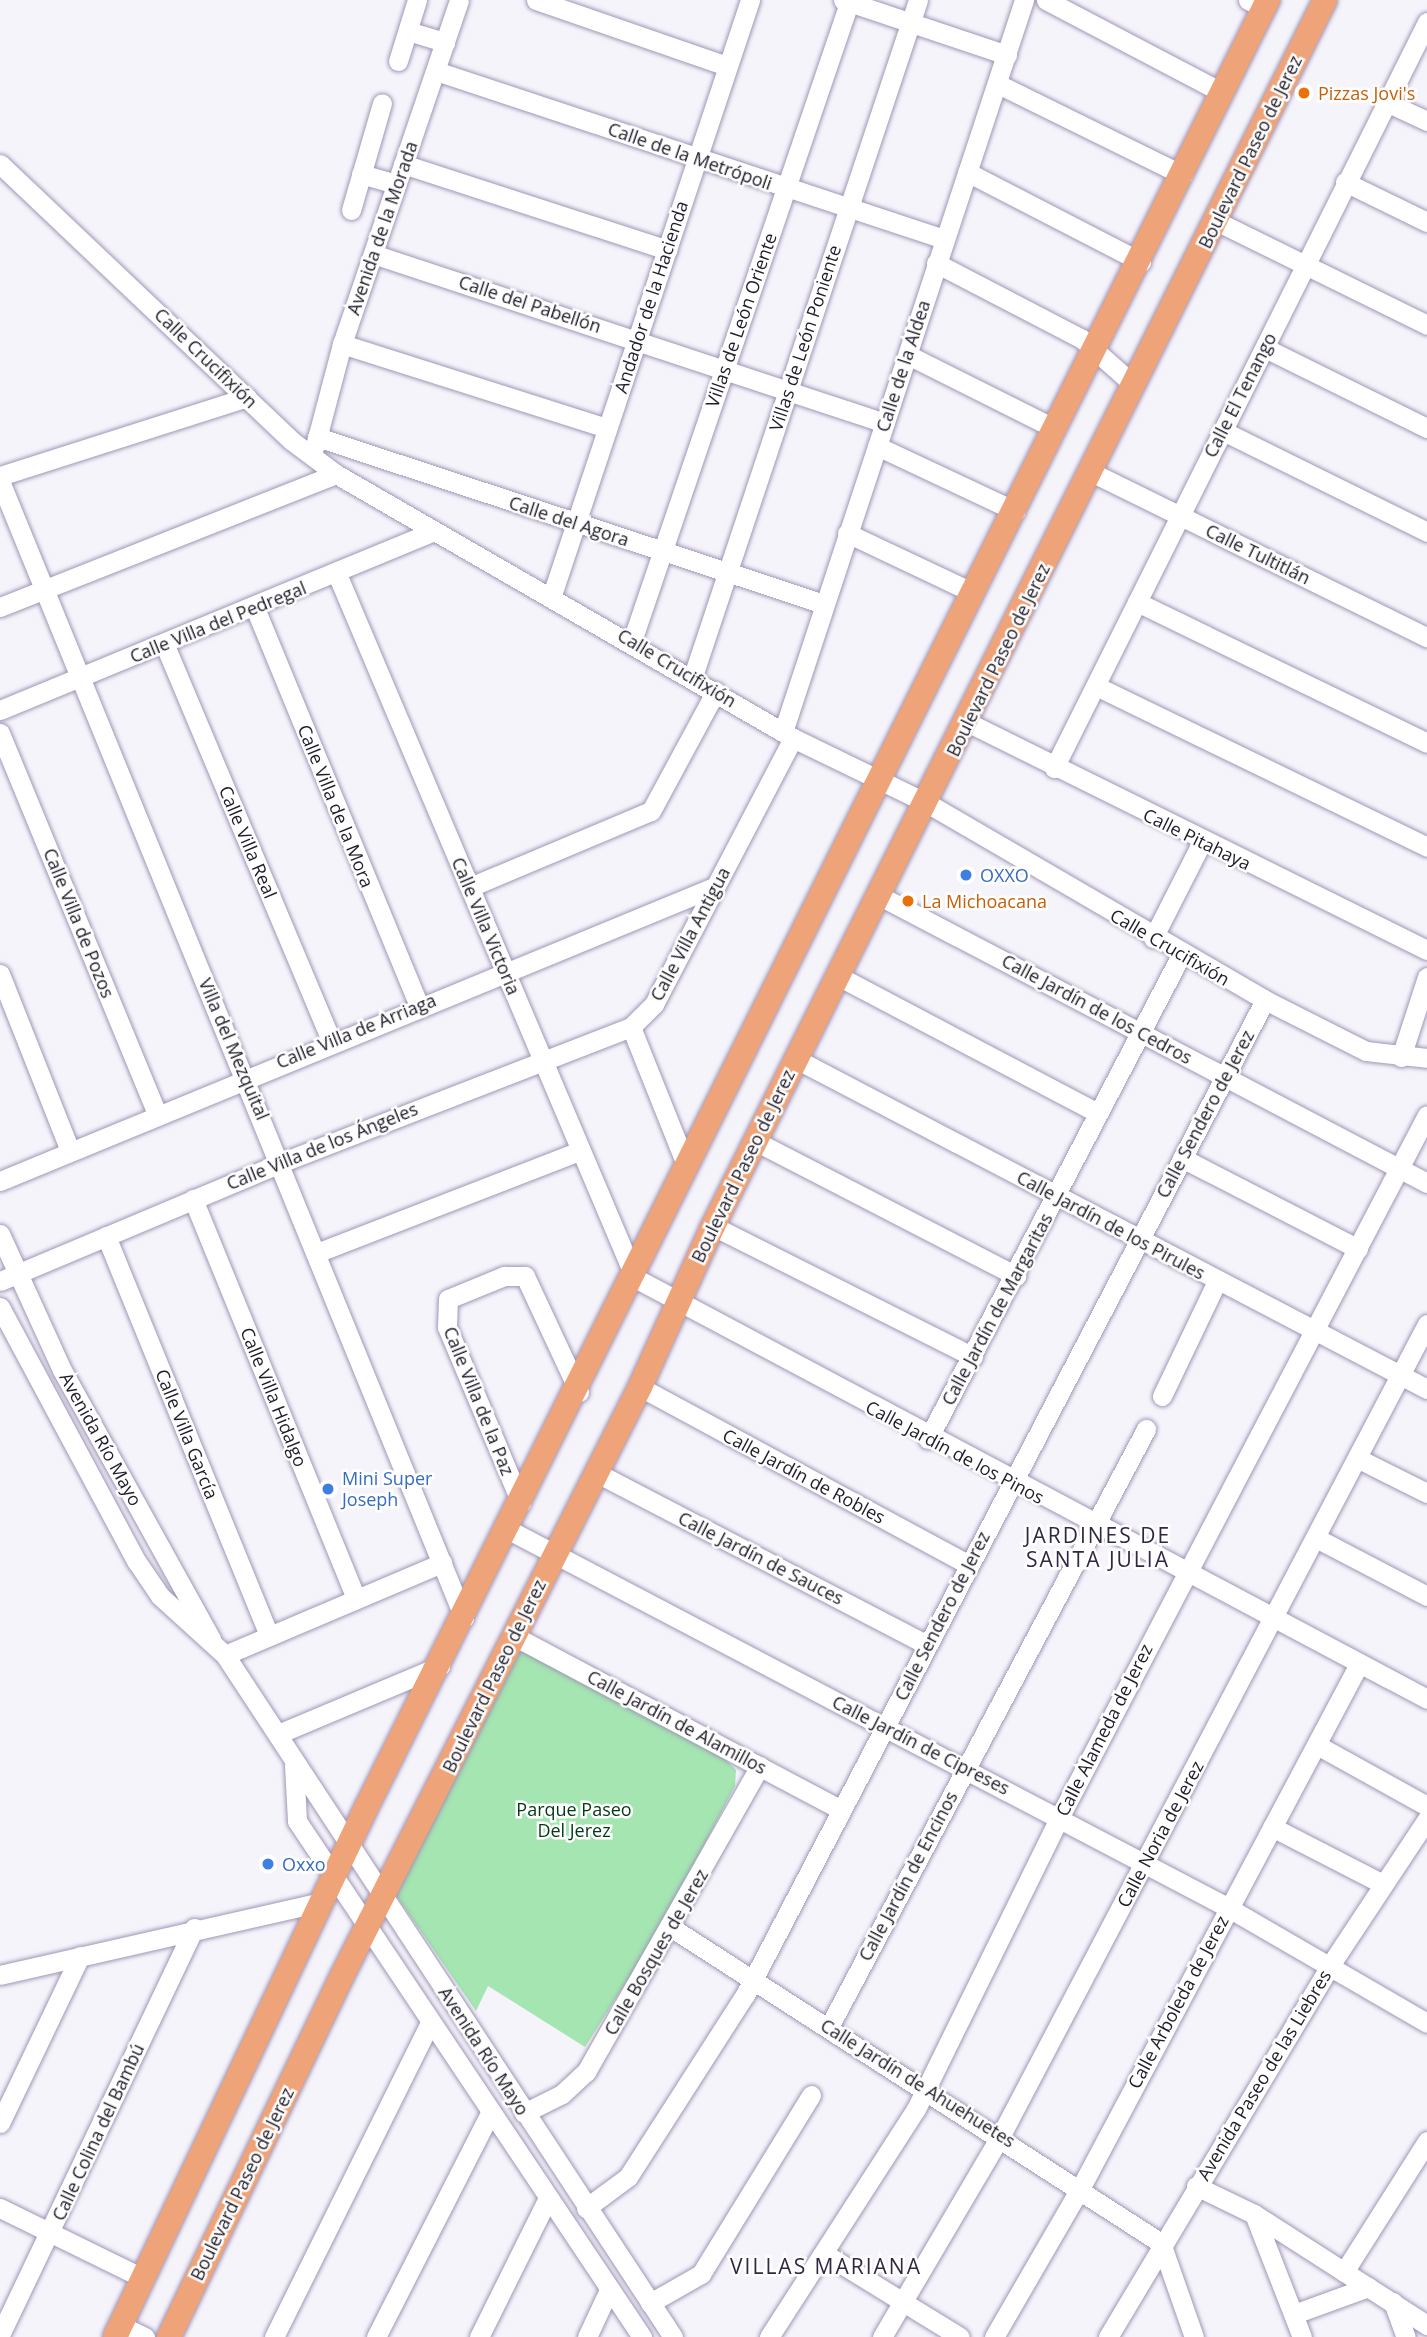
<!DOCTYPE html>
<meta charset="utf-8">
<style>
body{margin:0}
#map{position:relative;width:1427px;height:2337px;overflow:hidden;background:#f6f4fb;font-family:"Open Sans",sans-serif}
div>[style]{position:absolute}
.green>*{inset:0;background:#a4e5b1}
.roads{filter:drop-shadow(0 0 2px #a096b7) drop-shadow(0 0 2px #a096b7)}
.minor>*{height:19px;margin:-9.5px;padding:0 9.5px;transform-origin:9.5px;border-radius:9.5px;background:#fff}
.major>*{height:24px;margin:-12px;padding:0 12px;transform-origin:12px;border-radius:12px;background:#eea379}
.dots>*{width:19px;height:19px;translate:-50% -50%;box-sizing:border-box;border:4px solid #fff;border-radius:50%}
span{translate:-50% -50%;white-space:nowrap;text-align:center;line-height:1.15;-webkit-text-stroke:5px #fff;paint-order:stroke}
.food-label{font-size:18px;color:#c56008}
.left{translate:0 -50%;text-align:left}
.street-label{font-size:18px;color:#1f1b28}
.shop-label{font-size:18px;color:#366cbe}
.park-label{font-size:18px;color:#033716}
.quarter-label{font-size:21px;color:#312743;letter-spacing:2px}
</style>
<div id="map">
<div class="green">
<i style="clip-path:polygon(522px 1651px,720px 1754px,736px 1770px,735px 1786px,662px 1926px,585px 2047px,488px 1986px,476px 2011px,395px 1894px,515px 1654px)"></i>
</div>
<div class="roads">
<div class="minor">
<i style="left:536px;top:0;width:202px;rotate:19.1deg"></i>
<i style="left:843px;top:0;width:173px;rotate:18.5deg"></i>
<i style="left:1046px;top:0;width:200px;rotate:27.7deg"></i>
<i style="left:1248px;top:0;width:18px;rotate:27deg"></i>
<i style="left:408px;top:31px;width:39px;rotate:17deg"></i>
<i style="left:398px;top:61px;width:64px;rotate:-72.7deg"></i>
<i style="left:436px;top:71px;width:535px;rotate:18.3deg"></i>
<i style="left:998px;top:84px;width:206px;rotate:26.2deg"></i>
<i style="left:1386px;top:102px;width:45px;rotate:24.9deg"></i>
<i style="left:0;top:164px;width:402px;rotate:43.5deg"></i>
<i style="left:292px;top:441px;width:55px;rotate:36.9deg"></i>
<i style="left:336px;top:474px;width:528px;rotate:30.01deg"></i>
<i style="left:793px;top:738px;width:149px;rotate:25.9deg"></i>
<i style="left:927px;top:803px;width:391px;rotate:30.2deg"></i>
<i style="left:1265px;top:1000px;width:113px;rotate:26.8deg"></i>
<i style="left:1366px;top:1051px;width:61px;rotate:6.5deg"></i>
<i style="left:403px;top:164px;width:278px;rotate:18deg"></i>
<i style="left:967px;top:172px;width:196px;rotate:27.3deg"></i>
<i style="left:361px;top:174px;width:37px;rotate:16deg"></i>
<i style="left:1345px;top:182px;width:91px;rotate:26deg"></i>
<i style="left:351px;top:210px;width:111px;rotate:-73.8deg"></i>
<i style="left:1216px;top:221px;width:235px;rotate:26.2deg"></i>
<i style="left:373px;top:254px;width:539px;rotate:18.27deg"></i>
<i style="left:936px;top:263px;width:165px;rotate:27.5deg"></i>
<i style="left:1082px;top:339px;width:69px;rotate:41.5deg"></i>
<i style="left:342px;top:344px;width:278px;rotate:17.6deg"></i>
<i style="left:1265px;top:348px;width:181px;rotate:26.3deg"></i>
<i style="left:908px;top:355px;width:163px;rotate:26.6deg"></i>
<i style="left:1223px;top:431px;width:228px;rotate:26.3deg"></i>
<i style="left:317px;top:437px;width:531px;rotate:18.23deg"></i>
<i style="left:315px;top:446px;width:106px;rotate:-75.2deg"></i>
<i style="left:342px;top:344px;width:363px;rotate:-71.2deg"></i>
<i style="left:877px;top:446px;width:153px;rotate:25.2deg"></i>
<i style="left:1089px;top:471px;width:377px;rotate:26.2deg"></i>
<i style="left:0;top:476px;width:259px;rotate:-17.7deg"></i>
<i style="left:0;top:481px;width:1228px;rotate:67.8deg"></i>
<i style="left:847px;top:533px;width:140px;rotate:25.3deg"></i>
<i style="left:337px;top:574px;width:764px;rotate:67.06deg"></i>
<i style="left:635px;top:1278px;width:897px;rotate:27.99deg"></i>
<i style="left:552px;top:595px;width:627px;rotate:-71.59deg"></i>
<i style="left:1137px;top:602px;width:322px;rotate:25.9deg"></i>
<i style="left:0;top:607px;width:361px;rotate:-21.6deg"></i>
<i style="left:255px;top:608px;width:428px;rotate:67.6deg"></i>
<i style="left:632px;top:641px;width:677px;rotate:-71.22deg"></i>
<i style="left:164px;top:643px;width:432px;rotate:67.2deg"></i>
<i style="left:693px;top:676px;width:712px;rotate:-71.59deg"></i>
<i style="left:1096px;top:686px;width:368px;rotate:25.9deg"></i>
<i style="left:0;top:710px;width:469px;rotate:-22.4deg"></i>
<i style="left:969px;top:723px;width:511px;rotate:26.36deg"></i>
<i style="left:783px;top:732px;width:771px;rotate:-71.78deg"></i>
<i style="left:0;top:733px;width:411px;rotate:67.6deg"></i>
<i style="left:1054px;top:768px;width:834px;rotate:-63.43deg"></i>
<i style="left:470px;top:887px;width:196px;rotate:-22.8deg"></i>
<i style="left:651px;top:811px;width:136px;rotate:-61.6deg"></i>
<i style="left:878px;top:895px;width:620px;rotate:27.68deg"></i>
<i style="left:1153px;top:938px;width:108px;rotate:-63deg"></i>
<i style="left:0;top:974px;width:187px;rotate:68.4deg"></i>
<i style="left:838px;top:976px;width:294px;rotate:27.8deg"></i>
<i style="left:631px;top:1027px;width:151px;rotate:68.2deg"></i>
<i style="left:1401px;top:1057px;width:84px;rotate:-72deg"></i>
<i style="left:796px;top:1059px;width:712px;rotate:27.61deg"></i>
<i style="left:755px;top:1141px;width:294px;rotate:27.3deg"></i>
<i style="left:1182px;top:1158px;width:198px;rotate:27.3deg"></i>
<i style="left:0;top:1181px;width:772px;rotate:-22.38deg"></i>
<i style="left:193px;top:1199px;width:429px;rotate:67.8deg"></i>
<i style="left:713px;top:1226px;width:291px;rotate:26.7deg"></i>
<i style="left:0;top:1234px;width:149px;rotate:65.5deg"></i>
<i style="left:62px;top:1370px;width:308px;rotate:61deg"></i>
<i style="left:106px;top:1236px;width:428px;rotate:67.8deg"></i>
<i style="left:319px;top:1252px;width:280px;rotate:-21.2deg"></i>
<i style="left:0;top:1281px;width:307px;rotate:-22.8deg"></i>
<i style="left:283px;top:1162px;width:373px;rotate:-21.2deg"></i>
<i style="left:631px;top:1027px;width:33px;rotate:-45deg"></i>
<i style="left:654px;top:1004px;width:300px;rotate:-62.4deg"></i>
<i style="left:0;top:1307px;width:289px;rotate:61.8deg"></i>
<i style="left:137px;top:1562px;width:41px;rotate:55.9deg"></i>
<i style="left:160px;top:1596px;width:88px;rotate:42.2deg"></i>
<i style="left:225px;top:1655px;width:816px;rotate:56.7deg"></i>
<i style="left:640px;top:1387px;width:372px;rotate:28.4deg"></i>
<i style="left:1162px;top:1396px;width:127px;rotate:-64.4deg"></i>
<i style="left:928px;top:1439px;width:546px;rotate:-62.4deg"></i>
<i style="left:1359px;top:1459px;width:76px;rotate:26.6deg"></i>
<i style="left:597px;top:1473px;width:370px;rotate:27.5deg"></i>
<i style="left:521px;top:1503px;width:191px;rotate:-112.8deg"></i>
<i style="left:447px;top:1327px;width:28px;rotate:-88deg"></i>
<i style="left:448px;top:1299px;width:61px;rotate:-22.3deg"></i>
<i style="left:504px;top:1276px;width:21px"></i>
<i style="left:525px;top:1276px;width:128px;rotate:65deg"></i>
<i style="left:509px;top:1530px;width:811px;rotate:27.7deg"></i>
<i style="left:1227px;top:1907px;width:231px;rotate:30.1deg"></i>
<i style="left:1318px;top:1539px;width:123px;rotate:27.6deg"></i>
<i style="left:514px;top:1636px;width:369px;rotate:28deg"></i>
<i style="left:225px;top:1655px;width:236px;rotate:-23deg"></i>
<i style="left:278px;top:1734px;width:176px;rotate:-22.8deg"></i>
<i style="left:1317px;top:1745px;width:126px;rotate:29deg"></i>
<i style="left:294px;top:1765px;width:56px;rotate:86.9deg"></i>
<i style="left:297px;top:1821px;width:621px;rotate:56.23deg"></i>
<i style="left:1272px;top:1827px;width:123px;rotate:27.2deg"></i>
<i style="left:672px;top:1928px;width:582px;rotate:32.79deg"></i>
<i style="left:1161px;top:2243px;width:100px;rotate:70.7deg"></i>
<i style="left:0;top:1975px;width:329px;rotate:-12.8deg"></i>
<i style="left:829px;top:2027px;width:677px;rotate:-62.07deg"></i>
<i style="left:524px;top:2113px;width:42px;rotate:-26.6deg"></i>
<i style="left:562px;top:2094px;width:33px;rotate:-43deg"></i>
<i style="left:586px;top:2072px;width:352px;rotate:-60.4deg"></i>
<i style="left:0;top:2123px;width:185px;rotate:-64.4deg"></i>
<i style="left:1196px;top:2186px;width:64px;rotate:25.8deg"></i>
<i style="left:1254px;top:2214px;width:206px;rotate:32.7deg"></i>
<i style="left:0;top:2208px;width:159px;rotate:26.1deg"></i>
<i style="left:586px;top:2208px;width:52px;rotate:-36.4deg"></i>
<i style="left:628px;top:2177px;width:216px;rotate:-57.3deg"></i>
<i style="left:745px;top:1995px;width:1123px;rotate:-62.41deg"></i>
<i style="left:1254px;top:2214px;width:132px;rotate:68.7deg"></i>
<i style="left:825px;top:2254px;width:158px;rotate:31.6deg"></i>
<i style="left:1344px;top:2272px;width:155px;rotate:-57.6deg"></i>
<i style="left:1393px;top:2302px;width:37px;rotate:70deg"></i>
<i style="left:650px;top:2303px;width:59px;rotate:-29.6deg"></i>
<i style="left:701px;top:2274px;width:210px;rotate:-58.4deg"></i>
<i style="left:1294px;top:2314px;width:79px;rotate:-20deg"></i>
<i style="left:120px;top:2325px;width:28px;rotate:26deg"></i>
<i style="left:0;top:2335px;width:451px;rotate:-64.5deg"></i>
<i style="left:274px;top:2337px;width:348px;rotate:-63.6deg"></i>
<i style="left:376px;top:2337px;width:249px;rotate:-63deg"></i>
<i style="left:479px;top:2337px;width:151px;rotate:-63.6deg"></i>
<i style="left:587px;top:2337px;width:50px;rotate:-65deg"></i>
<i style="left:769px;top:2337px;width:271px;rotate:-57.2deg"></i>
<i style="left:916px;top:2109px;width:324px;rotate:-63.8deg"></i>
<i style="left:1059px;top:1818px;width:793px;rotate:-62.37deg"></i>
<i style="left:882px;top:2337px;width:234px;rotate:-59.5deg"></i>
<i style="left:1001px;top:2135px;width:916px;rotate:-62.29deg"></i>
<i style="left:994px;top:2337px;width:173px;rotate:-59.9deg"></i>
<i style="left:1081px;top:2187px;width:592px;rotate:-62.01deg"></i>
<i style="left:1108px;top:2337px;width:435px;rotate:-59.1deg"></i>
<i style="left:1331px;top:1964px;width:174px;rotate:-56.5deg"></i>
</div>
<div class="major">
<i style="left:115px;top:2337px;width:586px;rotate:-64.62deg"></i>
<i style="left:366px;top:1808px;width:2021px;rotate:-63.49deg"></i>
<i style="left:169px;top:2337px;width:400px;rotate:-64.4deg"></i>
<i style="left:342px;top:1976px;width:660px;rotate:-63.16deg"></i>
<i style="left:640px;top:1387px;width:177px;rotate:-65.6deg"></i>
<i style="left:713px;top:1226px;width:1370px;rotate:-63.47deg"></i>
</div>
</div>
<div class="dots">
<i style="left:1304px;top:93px;background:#e8710a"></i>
<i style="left:966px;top:875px;background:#3f7fe0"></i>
<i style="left:908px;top:901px;background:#e8710a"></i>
<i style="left:328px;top:1489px;background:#3f7fe0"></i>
<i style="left:268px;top:1864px;background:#3f7fe0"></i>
</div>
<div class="food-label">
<span class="left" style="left:1318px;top:93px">Pizzas Jovi's</span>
<span class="left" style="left:922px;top:901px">La Michoacana</span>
</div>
<div class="street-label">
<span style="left:1250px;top:152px;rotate:-64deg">Boulevard Paseo de Jerez</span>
<span style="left:690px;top:156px;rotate:19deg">Calle de la Metrópoli</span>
<span style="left:382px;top:228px;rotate:-71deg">Avenida de la Morada</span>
<span style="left:651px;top:297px;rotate:-72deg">Andador de la Hacienda</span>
<span style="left:530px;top:304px;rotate:18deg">Calle del Pabellón</span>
<span style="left:741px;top:320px;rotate:-71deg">Villas de León Oriente</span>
<span style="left:805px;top:338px;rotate:-72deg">Villas de León Poniente</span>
<span style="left:206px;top:358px;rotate:44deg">Calle Crucifixión</span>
<span style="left:903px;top:366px;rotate:-72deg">Calle de la Aldea</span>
<span style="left:1240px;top:395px;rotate:-63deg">Calle El Tenango</span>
<span style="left:569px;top:521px;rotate:18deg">Calle del Agora</span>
<span style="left:1258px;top:554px;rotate:26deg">Calle Tultitlán</span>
<span style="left:218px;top:622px;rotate:-22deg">Calle Villa del Pedregal</span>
<span style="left:998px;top:660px;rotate:-64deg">Boulevard Paseo de Jerez</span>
<span style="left:677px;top:668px;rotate:31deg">Calle Crucifixión</span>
<span style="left:336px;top:806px;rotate:68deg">Calle Villa de la Mora</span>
<span style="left:1197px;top:839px;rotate:26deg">Calle Pitahaya</span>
<span style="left:248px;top:842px;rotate:67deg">Calle Villa Real</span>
<span style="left:79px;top:923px;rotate:68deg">Calle Villa de Pozos</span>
<span style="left:486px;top:926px;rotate:67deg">Calle Villa Victoria</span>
<span style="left:690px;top:934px;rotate:-62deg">Calle Villa Antigua</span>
<span style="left:1170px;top:947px;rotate:30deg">Calle Crucifixión</span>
<span style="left:1097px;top:1009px;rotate:28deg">Calle Jardín de los Cedros</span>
<span style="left:356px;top:1031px;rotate:-22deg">Calle Villa de Arriaga</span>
<span style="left:234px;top:1049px;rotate:67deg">Villa del Mezquital</span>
<span style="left:1205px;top:1114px;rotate:-62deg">Calle Sendero de Jerez</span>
<span style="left:322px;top:1146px;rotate:-22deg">Calle Villa de los Ángeles</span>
<span style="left:743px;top:1166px;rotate:-64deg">Boulevard Paseo de Jerez</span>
<span style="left:1111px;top:1225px;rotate:28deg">Calle Jardín de los Pirules</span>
<span style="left:997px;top:1309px;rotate:-62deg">Calle Jardín de Margaritas</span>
<span style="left:274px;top:1397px;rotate:68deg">Calle Villa Hidalgo</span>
<span style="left:479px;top:1401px;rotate:68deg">Calle Villa de la Paz</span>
<span style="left:187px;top:1434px;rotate:68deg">Calle Villa García</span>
<span style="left:101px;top:1439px;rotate:61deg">Avenida Río Mayo</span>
<span style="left:955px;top:1452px;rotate:28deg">Calle Jardín de los Pinos</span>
<span style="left:804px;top:1476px;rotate:28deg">Calle Jardín de Robles</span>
<span style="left:761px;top:1558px;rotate:27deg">Calle Jardín de Sauces</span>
<span style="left:942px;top:1616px;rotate:-63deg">Calle Sendero de Jerez</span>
<span style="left:494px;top:1676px;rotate:-64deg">Boulevard Paseo de Jerez</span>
<span style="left:677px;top:1722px;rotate:28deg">Calle Jardín de Alamillos</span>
<span style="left:1104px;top:1730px;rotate:-63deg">Calle Alameda de Jerez</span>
<span style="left:921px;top:1745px;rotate:27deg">Calle Jardín de Cipreses</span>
<span style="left:1160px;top:1834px;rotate:-62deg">Calle Noria de Jerez</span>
<span style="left:908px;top:1876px;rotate:-62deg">Calle Jardín de Encinos</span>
<span style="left:656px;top:1952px;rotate:-60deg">Calle Bosques de Jerez</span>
<span style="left:1178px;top:2002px;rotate:-62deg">Calle Arboleda de Jerez</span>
<span style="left:484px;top:2051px;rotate:57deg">Avenida Río Mayo</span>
<span style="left:1264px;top:2075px;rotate:-59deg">Avenida Paseo de las Liebres</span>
<span style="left:918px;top:2083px;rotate:32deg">Calle Jardín de Ahuehuetes</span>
<span style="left:98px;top:2132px;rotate:-65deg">Calle Colina del Bambú</span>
<span style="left:242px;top:2184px;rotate:-64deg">Boulevard Paseo de Jerez</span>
</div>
<div class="shop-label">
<span class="left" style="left:980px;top:875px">OXXO</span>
<span class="left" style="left:342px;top:1489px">Mini Super<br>Joseph</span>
<span class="left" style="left:282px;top:1864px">Oxxo</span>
</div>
<div class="park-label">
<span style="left:574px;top:1820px">Parque Paseo<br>Del Jerez</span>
</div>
<div class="quarter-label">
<span style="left:1098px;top:1547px">JARDINES DE<br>SANTA JULIA</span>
<span style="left:826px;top:2266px">VILLAS MARIANA</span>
</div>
</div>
